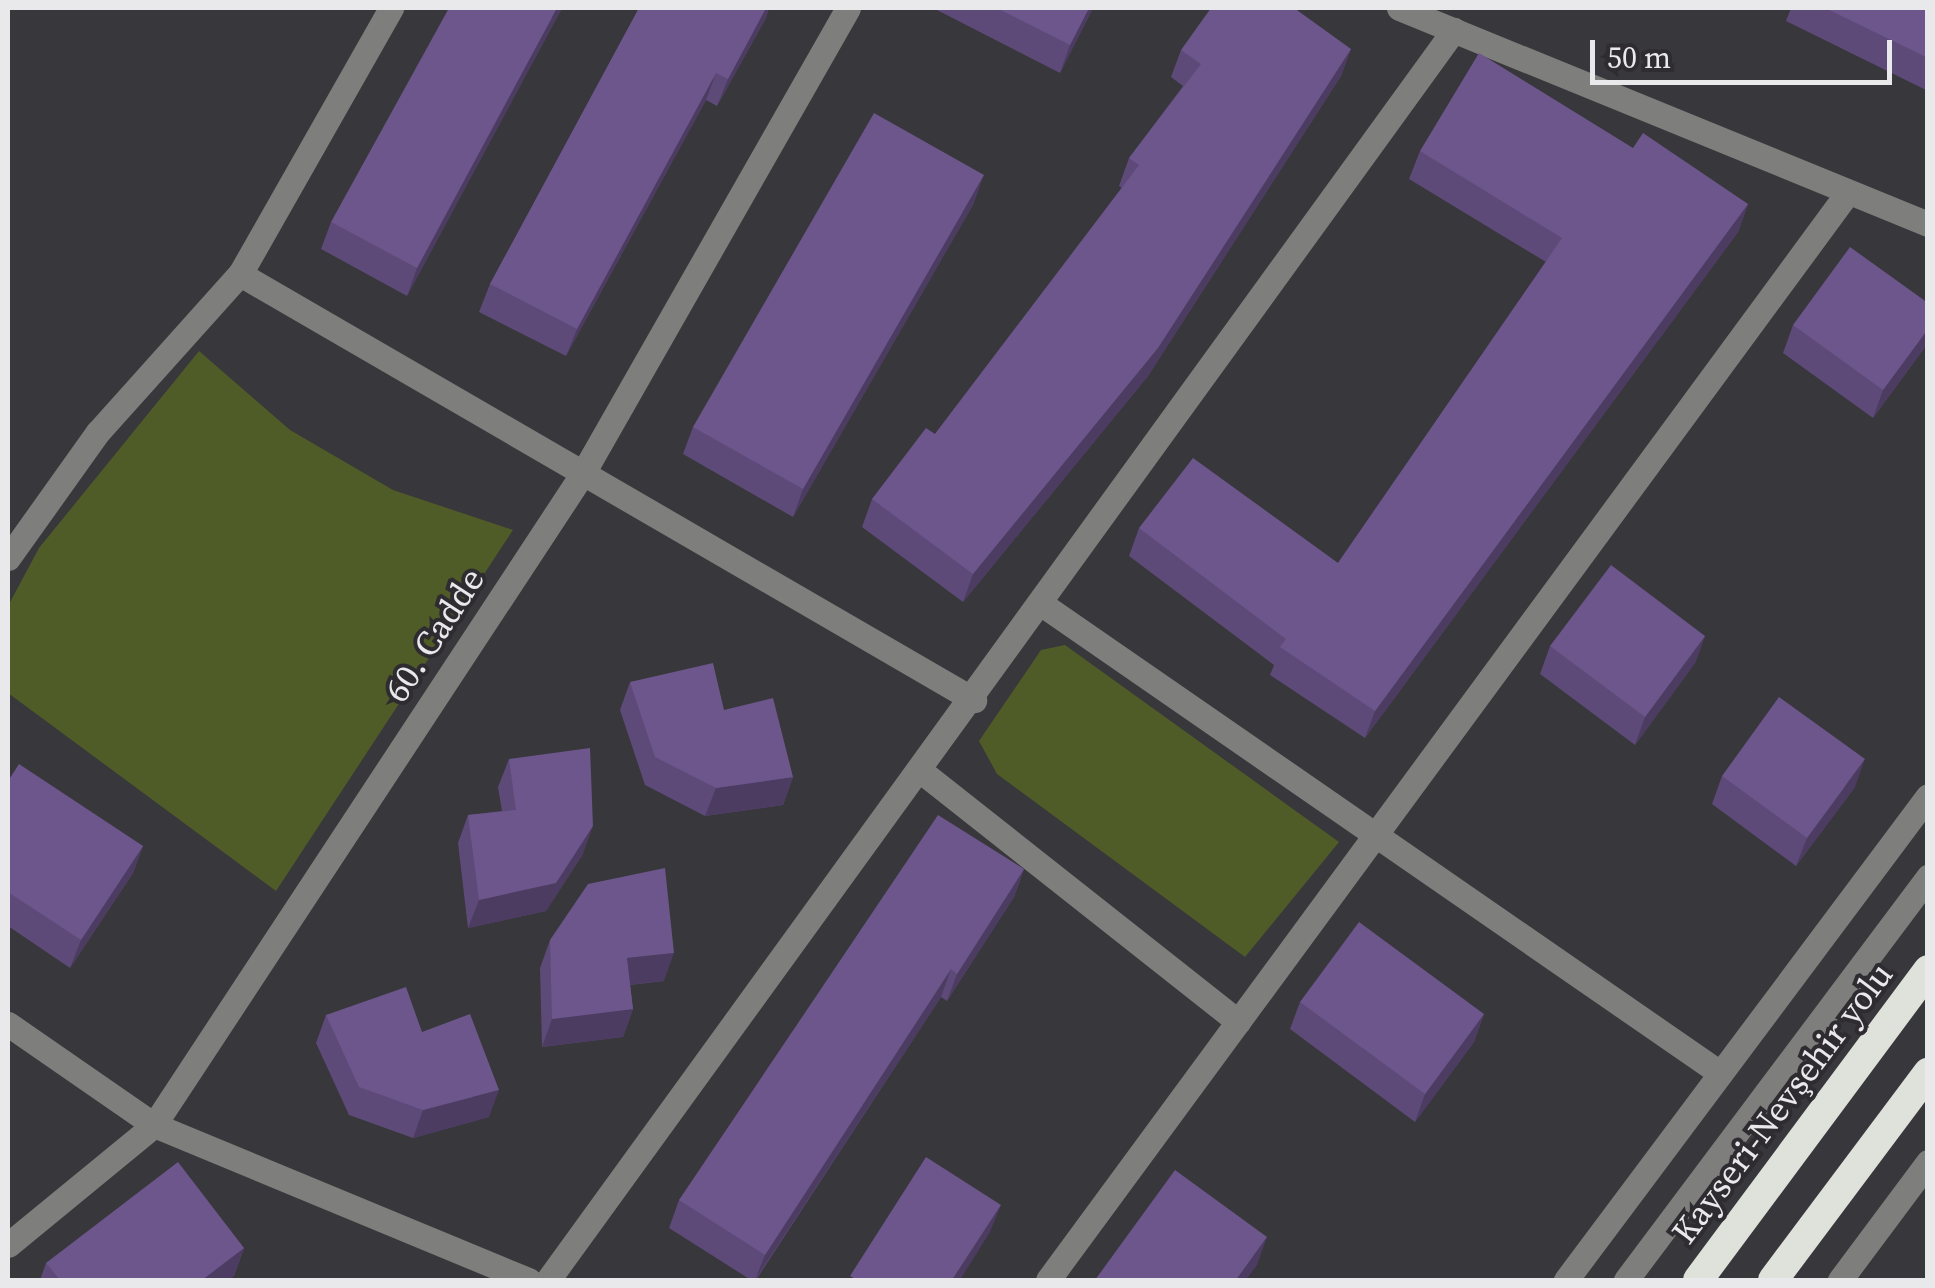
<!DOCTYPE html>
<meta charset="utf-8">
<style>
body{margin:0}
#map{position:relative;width:1935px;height:1288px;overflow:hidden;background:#38373b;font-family:"Source Serif 4",serif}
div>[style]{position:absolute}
.green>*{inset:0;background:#4f5c27}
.minor>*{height:25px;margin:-12.5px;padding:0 12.5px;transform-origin:12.5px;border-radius:12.5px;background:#7e7f7c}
.highway>*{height:30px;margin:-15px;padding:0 15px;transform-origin:15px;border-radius:15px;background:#dfe1db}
.wall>*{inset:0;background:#5d4a78}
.shaded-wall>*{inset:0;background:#4c3c62}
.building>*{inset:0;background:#6c568c}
span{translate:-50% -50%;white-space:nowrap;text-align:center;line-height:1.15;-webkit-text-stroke:8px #2e2c31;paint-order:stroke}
.street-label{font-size:35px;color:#e9e8eb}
.frame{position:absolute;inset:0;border:10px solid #e9e8eb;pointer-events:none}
.scale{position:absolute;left:1590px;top:40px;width:302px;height:45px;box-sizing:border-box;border:5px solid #e9e8eb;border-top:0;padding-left:12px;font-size:30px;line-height:35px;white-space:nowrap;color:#e9e8eb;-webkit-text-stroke:8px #2e2c31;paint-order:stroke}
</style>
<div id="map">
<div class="green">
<i style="clip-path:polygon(199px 351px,290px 430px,393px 490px,513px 530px,276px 891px,8px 693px,8px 606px,39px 548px)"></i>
<i style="clip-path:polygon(1065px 645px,1339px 842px,1245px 957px,997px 774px,979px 741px,1041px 650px)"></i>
</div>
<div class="minor">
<i style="left:1399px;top:8px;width:571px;rotate:22.21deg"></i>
<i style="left:240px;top:274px;width:849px;rotate:30.13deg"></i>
<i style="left:8px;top:558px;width:155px;rotate:-54.5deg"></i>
<i style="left:98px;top:432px;width:212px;rotate:-48.1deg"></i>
<i style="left:240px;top:274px;width:306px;rotate:-60.4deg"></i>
<i style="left:1043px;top:605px;width:823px;rotate:34.66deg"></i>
<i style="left:922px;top:772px;width:403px;rotate:38.3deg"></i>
<i style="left:8px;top:1024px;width:178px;rotate:34.7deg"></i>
<i style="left:154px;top:1125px;width:406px;rotate:22.5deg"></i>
<i style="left:8px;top:1245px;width:189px;rotate:-39.4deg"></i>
<i style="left:154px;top:1125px;width:780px;rotate:-56.66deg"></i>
<i style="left:583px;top:473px;width:535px;rotate:-60.32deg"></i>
<i style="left:548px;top:1280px;width:1544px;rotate:-54.07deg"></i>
<i style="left:1048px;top:1280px;width:1350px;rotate:-53.67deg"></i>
<i style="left:1566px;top:1280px;width:604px;rotate:-53.21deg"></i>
<i style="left:1626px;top:1280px;width:504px;rotate:-53.15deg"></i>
<i style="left:1840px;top:1280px;width:147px;rotate:-53.3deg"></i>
</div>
<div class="highway">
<i style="left:1698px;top:1280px;width:386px;rotate:-53.4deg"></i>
<i style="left:1773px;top:1280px;width:259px;rotate:-53.2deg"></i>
</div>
<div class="wall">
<i style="clip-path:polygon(562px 8px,407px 296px,321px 249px,331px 222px)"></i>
<i style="clip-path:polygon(639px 8px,769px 8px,766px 18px,717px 106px,706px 100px,566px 356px,479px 312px,490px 284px)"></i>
<i style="clip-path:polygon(933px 8px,1093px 8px,1060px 73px)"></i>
<i style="clip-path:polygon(1791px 8px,1928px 8px,1928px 91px,1786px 21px)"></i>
<i style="clip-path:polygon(1351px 49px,1341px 76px,1148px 376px,963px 602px,862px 527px,872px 499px,935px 434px,1122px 188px,1119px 186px,1129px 158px,1183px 86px,1171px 77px,1181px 50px)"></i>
<i style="clip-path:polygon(1633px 148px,1748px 204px,1738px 232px,1365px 738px,1270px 675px,1274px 665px,1129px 556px,1139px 528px,1338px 563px,1546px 262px,1409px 179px,1420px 151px)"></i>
<i style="clip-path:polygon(974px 203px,793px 517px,683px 454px,693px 427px)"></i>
<i style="clip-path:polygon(1928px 303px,1928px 343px,1873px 418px,1783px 353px,1793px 325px)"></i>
<i style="clip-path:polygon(1705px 636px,1695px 663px,1635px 745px,1540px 674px,1550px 646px)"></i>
<i style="clip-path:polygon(630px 682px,724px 710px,793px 777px,783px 805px,705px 816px,645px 785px,620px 710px)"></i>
<i style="clip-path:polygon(509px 759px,583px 854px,546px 911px,468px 928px,458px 843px,468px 815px,502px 811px,498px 787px)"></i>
<i style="clip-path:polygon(1722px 776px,1855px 787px,1796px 866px,1712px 804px)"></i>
<i style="clip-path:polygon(8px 781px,143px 846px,133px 873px,70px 968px,8px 926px)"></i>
<i style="clip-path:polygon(1024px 869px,1014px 897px,947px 1001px,941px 997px,756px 1280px,751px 1280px,669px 1228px,679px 1200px)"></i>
<i style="clip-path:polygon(550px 940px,664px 981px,630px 985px,633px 1009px,623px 1037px,542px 1047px,540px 968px)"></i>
<i style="clip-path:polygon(1300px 1002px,1484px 1014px,1474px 1042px,1415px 1122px,1290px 1029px)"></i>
<i style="clip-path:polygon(326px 1015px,422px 1032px,489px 1117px,413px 1138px,349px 1115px,316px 1043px)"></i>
<i style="clip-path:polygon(244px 1248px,234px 1276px,228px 1280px,40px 1280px,46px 1263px)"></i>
</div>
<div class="shaded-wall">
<i style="clip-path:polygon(557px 8px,562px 8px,407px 296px,417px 268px)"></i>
<i style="clip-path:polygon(766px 8px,769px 8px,766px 18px,717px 106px,728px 79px)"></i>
<i style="clip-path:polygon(1089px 8px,1093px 8px,1060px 73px,1070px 45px)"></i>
<i style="clip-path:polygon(1351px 49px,1341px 76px,1148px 376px,963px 602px,973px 574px)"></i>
<i style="clip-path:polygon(716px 73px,706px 100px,566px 356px,577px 329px)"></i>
<i style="clip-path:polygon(984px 175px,974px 203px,793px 517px,803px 489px)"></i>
<i style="clip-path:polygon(1748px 204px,1738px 232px,1365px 738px,1375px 711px)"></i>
<i style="clip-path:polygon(1928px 329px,1928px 343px,1873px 418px,1883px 390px)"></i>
<i style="clip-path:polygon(1705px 636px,1695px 663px,1635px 745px,1645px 717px)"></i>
<i style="clip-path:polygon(1865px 759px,1855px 787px,1796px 866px,1807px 838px)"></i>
<i style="clip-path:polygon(793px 777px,783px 805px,705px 816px,716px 788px)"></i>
<i style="clip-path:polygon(593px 826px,583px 854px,546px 911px,468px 928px,479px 900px)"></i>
<i style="clip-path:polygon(143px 846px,133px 873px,70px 968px,81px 940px)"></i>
<i style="clip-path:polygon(1024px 869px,1014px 897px,947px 1001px,957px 974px)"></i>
<i style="clip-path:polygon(674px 953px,664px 981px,617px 986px,627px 958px)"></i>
<i style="clip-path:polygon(951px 969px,941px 997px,755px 1280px,765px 1255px)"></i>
<i style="clip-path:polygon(633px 1009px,623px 1037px,542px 1047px,552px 1019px)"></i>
<i style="clip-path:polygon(1484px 1014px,1474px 1042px,1415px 1122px,1425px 1094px)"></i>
<i style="clip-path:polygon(499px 1090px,489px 1117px,413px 1138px,423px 1110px)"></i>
<i style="clip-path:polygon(1001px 1205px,990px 1232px,960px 1280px,952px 1280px)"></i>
<i style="clip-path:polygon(1267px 1237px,1257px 1265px,1246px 1280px,1236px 1280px)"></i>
<i style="clip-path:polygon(244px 1248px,234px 1276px,228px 1280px,202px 1280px)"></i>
</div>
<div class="building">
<i style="clip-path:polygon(449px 8px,557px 8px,417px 268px,331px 222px)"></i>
<i style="clip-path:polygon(639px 8px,766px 8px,728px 79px,716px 73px,577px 329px,490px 284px)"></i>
<i style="clip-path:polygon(997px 8px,1089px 8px,1070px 45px)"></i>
<i style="clip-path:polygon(1211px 8px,1294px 8px,1351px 49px,1158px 348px,973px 574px,872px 499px,926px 428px,935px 434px,1139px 165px,1129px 158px,1201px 64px,1181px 50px)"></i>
<i style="clip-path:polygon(1825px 8px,1928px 8px,1928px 58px)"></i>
<i style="clip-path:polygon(1479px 53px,1633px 148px,1643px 133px,1748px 204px,1375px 711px,1280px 647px,1286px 639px,1139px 528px,1193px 458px,1338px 563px,1562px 238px,1420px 151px)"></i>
<i style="clip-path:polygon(874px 113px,984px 175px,803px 489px,693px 427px)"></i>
<i style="clip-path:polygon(1850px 247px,1928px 303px,1928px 329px,1883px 390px,1793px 325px)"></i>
<i style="clip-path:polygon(1611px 565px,1705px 636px,1645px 717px,1550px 646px)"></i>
<i style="clip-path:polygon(713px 663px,724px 710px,773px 698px,793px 777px,716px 788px,655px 757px,630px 682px)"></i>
<i style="clip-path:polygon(1779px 697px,1865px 759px,1807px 838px,1722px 776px)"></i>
<i style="clip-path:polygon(590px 748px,593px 826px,556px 883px,479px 900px,468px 815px,516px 810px,509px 759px)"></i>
<i style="clip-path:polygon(19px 764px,143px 846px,81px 940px,8px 892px,8px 781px)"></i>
<i style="clip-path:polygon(938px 815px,1024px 869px,957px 974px,951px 969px,765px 1255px,679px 1200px)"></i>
<i style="clip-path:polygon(665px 868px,674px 953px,627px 958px,633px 1009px,552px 1019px,550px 940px,588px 884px)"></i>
<i style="clip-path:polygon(1359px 922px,1484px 1014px,1425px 1094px,1300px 1002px)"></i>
<i style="clip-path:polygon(406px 987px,422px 1032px,470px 1014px,499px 1090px,423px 1110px,359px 1087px,326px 1015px)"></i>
<i style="clip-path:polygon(926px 1157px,1001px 1205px,952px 1280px,857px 1280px,850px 1276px)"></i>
<i style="clip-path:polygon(178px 1162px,244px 1248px,202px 1280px,60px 1280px,46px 1263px)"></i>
<i style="clip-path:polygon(1175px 1170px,1267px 1237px,1236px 1280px,1095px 1280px)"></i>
</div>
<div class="street-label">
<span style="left:434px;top:635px;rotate:-57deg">60. Cadde</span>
<span style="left:1782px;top:1103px;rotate:-53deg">Kayseri-Nevşehir yolu</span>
</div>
<div class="frame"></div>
<div class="scale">50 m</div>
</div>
